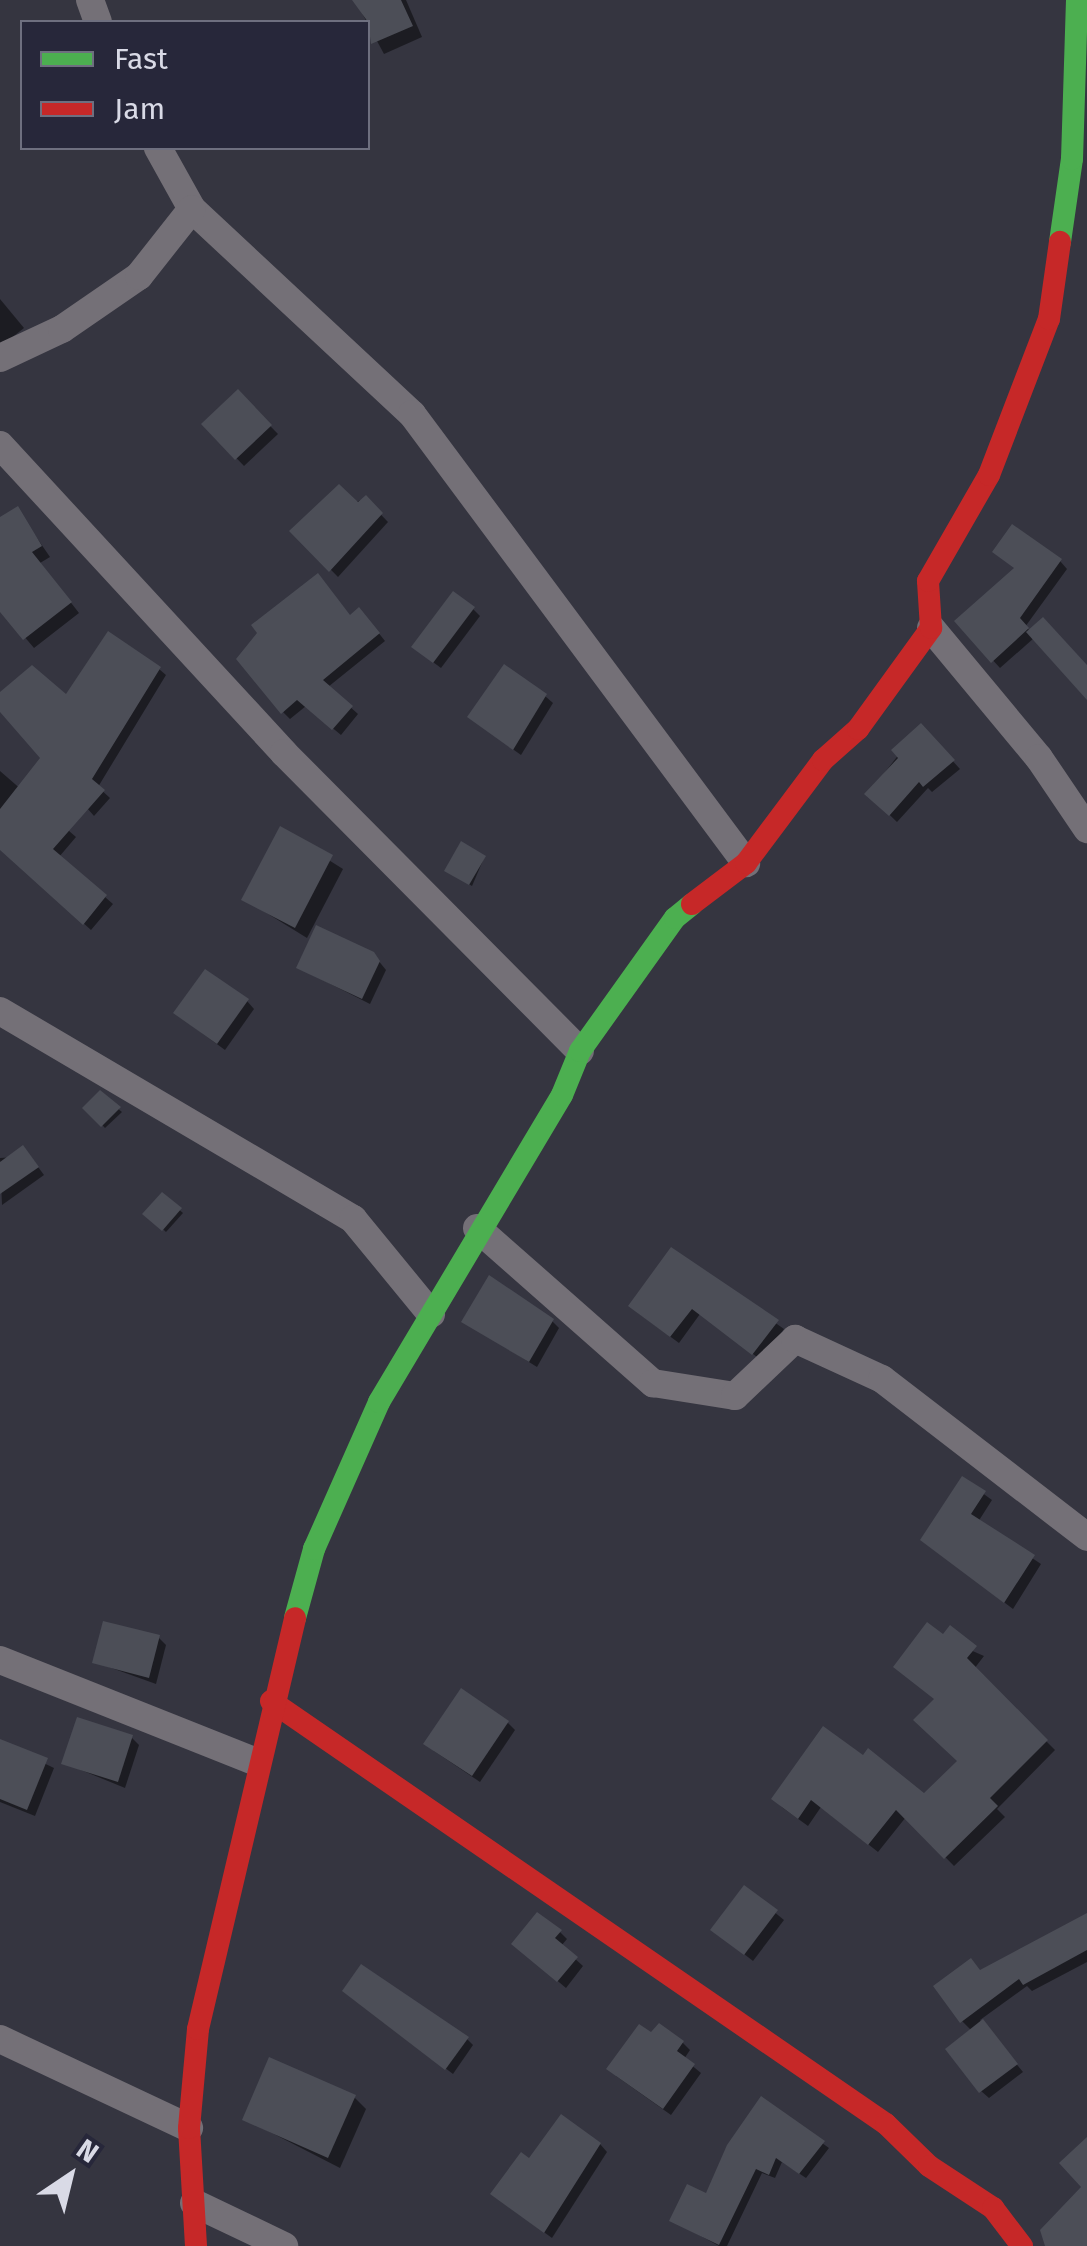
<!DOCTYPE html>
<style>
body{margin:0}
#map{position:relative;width:1087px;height:2246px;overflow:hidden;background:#353540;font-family:"Fira Sans",sans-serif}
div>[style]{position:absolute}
.shadow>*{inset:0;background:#0007}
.building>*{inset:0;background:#4c4e57}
.street>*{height:28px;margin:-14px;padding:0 14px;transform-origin:14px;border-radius:14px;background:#747077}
.fast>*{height:22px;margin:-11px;padding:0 11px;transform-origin:11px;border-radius:11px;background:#4caf50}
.jam>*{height:22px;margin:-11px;padding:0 11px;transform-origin:11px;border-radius:11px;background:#c62828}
span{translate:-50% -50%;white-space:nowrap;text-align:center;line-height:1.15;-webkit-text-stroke:8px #27273a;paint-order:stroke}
.legend{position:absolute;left:20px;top:20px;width:350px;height:130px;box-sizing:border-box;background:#27273a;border:2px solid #6e6f7f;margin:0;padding:12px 18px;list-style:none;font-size:30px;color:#d9dae6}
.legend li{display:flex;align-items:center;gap:20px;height:50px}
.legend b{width:50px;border:2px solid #6e6f7f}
.north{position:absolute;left:20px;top:2126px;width:100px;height:100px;-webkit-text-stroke:8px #27273a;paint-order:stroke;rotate:35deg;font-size:28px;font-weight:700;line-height:40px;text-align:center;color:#d9dae6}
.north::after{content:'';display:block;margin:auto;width:35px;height:45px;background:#d9dae6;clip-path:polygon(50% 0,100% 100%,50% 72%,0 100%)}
</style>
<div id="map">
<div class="shadow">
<i style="clip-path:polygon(355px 0,406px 0,422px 37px,384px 54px)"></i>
<i style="clip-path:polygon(0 299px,24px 328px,0 347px)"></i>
<i style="clip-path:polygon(238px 393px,278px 434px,244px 466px,205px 425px)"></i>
<i style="clip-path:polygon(365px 498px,388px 522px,338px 577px,293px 531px)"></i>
<i style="clip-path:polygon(17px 509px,50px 557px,40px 563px,79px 613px,34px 648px,0 608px,0 520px)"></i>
<i style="clip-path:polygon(1060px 561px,1067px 569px,1025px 627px,1087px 668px,1087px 696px,1034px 638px,1000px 668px,958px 622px,1016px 569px)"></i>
<i style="clip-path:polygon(473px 609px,480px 616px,441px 668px,422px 654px)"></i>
<i style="clip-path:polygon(366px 617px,385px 641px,328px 687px,358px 714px,341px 735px,306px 706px,290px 719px,283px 712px)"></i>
<i style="clip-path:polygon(159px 669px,166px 675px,98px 787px,110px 798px,94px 816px,0 708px,0 696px,66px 698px)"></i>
<i style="clip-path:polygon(545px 696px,553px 703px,521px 755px,478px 724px)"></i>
<i style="clip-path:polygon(921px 726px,960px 769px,932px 792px,928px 788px,897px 822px,868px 794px)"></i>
<i style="clip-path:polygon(0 771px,76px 837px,59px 857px,113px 904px,91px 930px,0 848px)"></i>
<i style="clip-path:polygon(281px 830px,343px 869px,307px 938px,244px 899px)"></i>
<i style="clip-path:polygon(484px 858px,472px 886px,450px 873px)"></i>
<i style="clip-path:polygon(373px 954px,386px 970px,370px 1004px,299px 968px)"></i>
<i style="clip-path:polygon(247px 1001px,254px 1009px,225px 1050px,184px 1020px)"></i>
<i style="clip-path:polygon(100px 1094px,122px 1112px,105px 1128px,87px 1109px)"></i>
<i style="clip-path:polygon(30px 1156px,44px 1175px,2px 1205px,0 1158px)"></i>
<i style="clip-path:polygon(162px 1195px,183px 1213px,166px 1232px,146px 1213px)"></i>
<i style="clip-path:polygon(672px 1250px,784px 1329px,761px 1360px,700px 1314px,679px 1343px,638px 1313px)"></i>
<i style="clip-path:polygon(552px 1321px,559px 1328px,537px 1367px,464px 1322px)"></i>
<i style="clip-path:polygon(963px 1479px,992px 1500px,978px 1522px,1041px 1564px,1013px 1609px,931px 1547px)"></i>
<i style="clip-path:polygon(158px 1637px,166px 1645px,156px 1684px,95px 1662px)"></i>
<i style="clip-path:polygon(943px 1638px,984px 1656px,974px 1669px,1055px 1750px,997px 1809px,1005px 1817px,954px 1866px,906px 1817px,878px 1852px,821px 1807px,808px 1826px,783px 1808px,774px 1799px,924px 1796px,960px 1761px,936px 1700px)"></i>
<i style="clip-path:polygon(508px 1723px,515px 1730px,480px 1782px,434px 1751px)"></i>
<i style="clip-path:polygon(132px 1738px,139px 1745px,125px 1788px,64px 1763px)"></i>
<i style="clip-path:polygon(0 1742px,54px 1768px,35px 1816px,0 1802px)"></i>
<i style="clip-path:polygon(745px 1888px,784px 1920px,753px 1961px,721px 1936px)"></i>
<i style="clip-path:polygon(1087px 1916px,1087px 1962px,1032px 1991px,1027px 1986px,980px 2020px,1023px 2072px,989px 2098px,981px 2091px,972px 2031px,962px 2021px,981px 1972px)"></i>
<i style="clip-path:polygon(560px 1932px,567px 1939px,561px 1946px,583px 1966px,566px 1988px,522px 1951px)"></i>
<i style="clip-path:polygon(352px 1997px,467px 2039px,473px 2045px,453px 2074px)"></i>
<i style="clip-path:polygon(652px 2036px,683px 2043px,690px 2050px,684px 2059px,701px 2073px,671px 2115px,616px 2076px)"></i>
<i style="clip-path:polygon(354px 2097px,366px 2109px,340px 2168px,245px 2119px)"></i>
<i style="clip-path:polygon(762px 2100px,829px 2148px,806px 2178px,782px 2162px,775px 2178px,762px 2173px,727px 2246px,719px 2246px,672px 2220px,708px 2196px)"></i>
<i style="clip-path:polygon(600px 2144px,607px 2152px,552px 2238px,501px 2201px,530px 2162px)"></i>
</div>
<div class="building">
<i style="clip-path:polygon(352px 0,401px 0,413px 26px,371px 44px,368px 22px)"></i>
<i style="clip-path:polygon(238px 389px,272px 425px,235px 460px,201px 424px)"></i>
<i style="clip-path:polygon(339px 484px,358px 502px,366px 495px,383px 513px,329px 572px,289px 531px)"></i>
<i style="clip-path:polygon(18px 506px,42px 546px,32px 552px,72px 602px,23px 640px,0 612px,0 517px)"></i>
<i style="clip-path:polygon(1012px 524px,1062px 559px,1020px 618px,1029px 628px,991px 663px,954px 621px,1014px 568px,992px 552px)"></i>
<i style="clip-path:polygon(318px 573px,350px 615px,359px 607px,380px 633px,323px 680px,353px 706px,332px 730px,297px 700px,281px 714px,236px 659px,257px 633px,251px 625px)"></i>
<i style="clip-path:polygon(453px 591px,475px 607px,433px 663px,411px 647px)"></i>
<i style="clip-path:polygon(1043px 617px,1087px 665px,1087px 700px,1026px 632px)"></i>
<i style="clip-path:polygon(108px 631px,161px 667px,92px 779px,105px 790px,53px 849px,107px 895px,83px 925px,0 850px,0 809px,40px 758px,0 712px,0 692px,32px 665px,66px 694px)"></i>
<i style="clip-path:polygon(504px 664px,547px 694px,513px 750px,467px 717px)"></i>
<i style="clip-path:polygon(921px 723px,955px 760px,923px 787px,919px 782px,889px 816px,864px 794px,898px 758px,891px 750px)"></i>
<i style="clip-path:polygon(280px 826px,333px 855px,295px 928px,241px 900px)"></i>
<i style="clip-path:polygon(461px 841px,486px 856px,469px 885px,444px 871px)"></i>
<i style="clip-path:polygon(316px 925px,374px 952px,380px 961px,362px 999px,296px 968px)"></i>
<i style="clip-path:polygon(205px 969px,249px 999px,217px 1044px,173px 1013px)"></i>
<i style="clip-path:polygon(100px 1090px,121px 1107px,101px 1127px,82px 1108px)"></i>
<i style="clip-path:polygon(23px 1145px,39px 1167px,0 1194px,0 1162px)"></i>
<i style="clip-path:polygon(162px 1192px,182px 1208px,162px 1231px,142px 1214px)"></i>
<i style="clip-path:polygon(671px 1247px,779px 1320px,752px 1355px,692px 1309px,670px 1337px,628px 1306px)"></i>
<i style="clip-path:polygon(489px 1275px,554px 1319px,529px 1362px,461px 1322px)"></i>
<i style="clip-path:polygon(962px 1476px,986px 1491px,971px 1514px,1035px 1555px,1004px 1603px,920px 1540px)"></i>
<i style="clip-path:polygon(103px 1621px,160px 1635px,149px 1678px,92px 1663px)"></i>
<i style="clip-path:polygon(927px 1622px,943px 1634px,950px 1625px,977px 1646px,967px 1658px,1048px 1740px,990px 1798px,998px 1806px,944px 1859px,896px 1810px,868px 1845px,811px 1800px,798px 1819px,771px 1799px,823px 1726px,863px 1755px,868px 1748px,924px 1793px,957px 1761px,913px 1720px,934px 1699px,893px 1667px)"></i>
<i style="clip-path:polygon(461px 1688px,509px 1721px,472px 1776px,423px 1744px)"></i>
<i style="clip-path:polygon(77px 1717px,133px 1735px,118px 1782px,61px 1764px)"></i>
<i style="clip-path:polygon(0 1739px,48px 1758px,27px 1810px,0 1799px)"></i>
<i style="clip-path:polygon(744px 1885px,778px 1910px,744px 1955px,710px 1930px)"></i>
<i style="clip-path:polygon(537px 1912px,562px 1930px,555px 1938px,578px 1957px,557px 1982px,511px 1944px)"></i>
<i style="clip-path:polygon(1087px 1913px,1087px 1950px,1023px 1985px,1019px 1979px,960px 2023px,933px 1986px,971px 1958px,980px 1970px)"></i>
<i style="clip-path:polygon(361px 1964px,469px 2037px,445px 2070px,342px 1991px)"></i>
<i style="clip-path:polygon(983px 2019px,1018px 2064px,979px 2093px,945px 2049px)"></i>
<i style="clip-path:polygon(659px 2023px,684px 2041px,677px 2051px,695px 2064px,663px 2109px,606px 2069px,639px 2024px,651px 2032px)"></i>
<i style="clip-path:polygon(269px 2057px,356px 2095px,328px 2158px,242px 2120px)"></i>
<i style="clip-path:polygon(761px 2096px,825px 2141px,799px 2174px,776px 2158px,769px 2175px,756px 2169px,719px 2245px,669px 2221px,687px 2184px,706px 2193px,727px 2145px)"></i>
<i style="clip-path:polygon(561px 2114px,601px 2143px,544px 2233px,490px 2194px,521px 2152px,529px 2158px)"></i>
<i style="clip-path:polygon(1087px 2137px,1087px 2246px,1045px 2246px,1040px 2230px,1081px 2187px,1059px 2163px)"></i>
</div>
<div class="street">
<i style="left:90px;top:0;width:23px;rotate:70deg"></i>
<i style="left:158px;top:148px;width:70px;rotate:60.9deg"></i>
<i style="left:192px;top:209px;width:301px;rotate:43deg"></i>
<i style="left:412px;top:414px;width:560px;rotate:53.36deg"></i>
<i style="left:0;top:358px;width:68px;rotate:-25.1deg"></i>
<i style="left:62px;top:329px;width:93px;rotate:-34.5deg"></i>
<i style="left:139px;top:276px;width:85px;rotate:-51.7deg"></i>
<i style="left:0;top:445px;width:419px;rotate:47.3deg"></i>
<i style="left:284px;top:753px;width:420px;rotate:45.2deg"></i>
<i style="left:931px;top:628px;width:169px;rotate:50.3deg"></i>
<i style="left:1039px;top:758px;width:86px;rotate:55.9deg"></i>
<i style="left:0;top:1011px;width:410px;rotate:30.5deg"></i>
<i style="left:353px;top:1219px;width:123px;rotate:50.6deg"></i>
<i style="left:477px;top:1228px;width:235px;rotate:41.4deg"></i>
<i style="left:653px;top:1383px;width:83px;rotate:9deg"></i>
<i style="left:735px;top:1396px;width:83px;rotate:-43.5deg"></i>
<i style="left:795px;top:1339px;width:96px;rotate:24.7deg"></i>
<i style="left:882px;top:1379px;width:259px;rotate:37.6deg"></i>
<i style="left:0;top:1660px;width:276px;rotate:21.7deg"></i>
<i style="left:0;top:2039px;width:209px;rotate:25.2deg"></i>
<i style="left:194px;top:2203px;width:100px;rotate:25.5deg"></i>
</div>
<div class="fast">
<i style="left:1060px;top:242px;width:84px;rotate:-81.8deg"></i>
<i style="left:1072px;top:159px;width:159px;rotate:-88.2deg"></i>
<i style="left:295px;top:1618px;width:72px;rotate:-74.6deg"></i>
<i style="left:314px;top:1549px;width:161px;rotate:-66.1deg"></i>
<i style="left:379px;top:1402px;width:357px;rotate:-59.2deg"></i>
<i style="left:562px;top:1095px;width:48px;rotate:-67.8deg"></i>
<i style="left:580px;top:1051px;width:163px;rotate:-54.5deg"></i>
<i style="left:675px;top:918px;width:22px;rotate:-39deg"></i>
</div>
<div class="jam">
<i style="left:692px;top:904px;width:68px;rotate:-37.2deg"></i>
<i style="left:746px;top:863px;width:129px;rotate:-53.2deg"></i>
<i style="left:823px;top:760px;width:47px;rotate:-41.5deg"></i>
<i style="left:858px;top:729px;width:125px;rotate:-54.1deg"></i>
<i style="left:931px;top:628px;width:47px;rotate:-93.7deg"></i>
<i style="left:928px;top:581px;width:122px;rotate:-60.1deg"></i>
<i style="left:989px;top:475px;width:167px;rotate:-69deg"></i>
<i style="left:1049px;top:319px;width:78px;rotate:-81.9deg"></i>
<i style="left:271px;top:1701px;width:746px;rotate:34.52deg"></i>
<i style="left:886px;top:2124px;width:60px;rotate:44.3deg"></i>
<i style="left:929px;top:2166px;width:77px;rotate:33.3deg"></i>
<i style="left:993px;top:2208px;width:48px;rotate:52.7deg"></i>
<i style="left:196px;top:2246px;width:118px;rotate:-93.4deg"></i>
<i style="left:189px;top:2128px;width:99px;rotate:-84.8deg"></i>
<i style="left:198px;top:2029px;width:422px;rotate:-76.7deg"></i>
</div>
<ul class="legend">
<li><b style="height:12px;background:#4caf50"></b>Fast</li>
<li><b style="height:12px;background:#c62828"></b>Jam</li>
</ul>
<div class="north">N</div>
</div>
